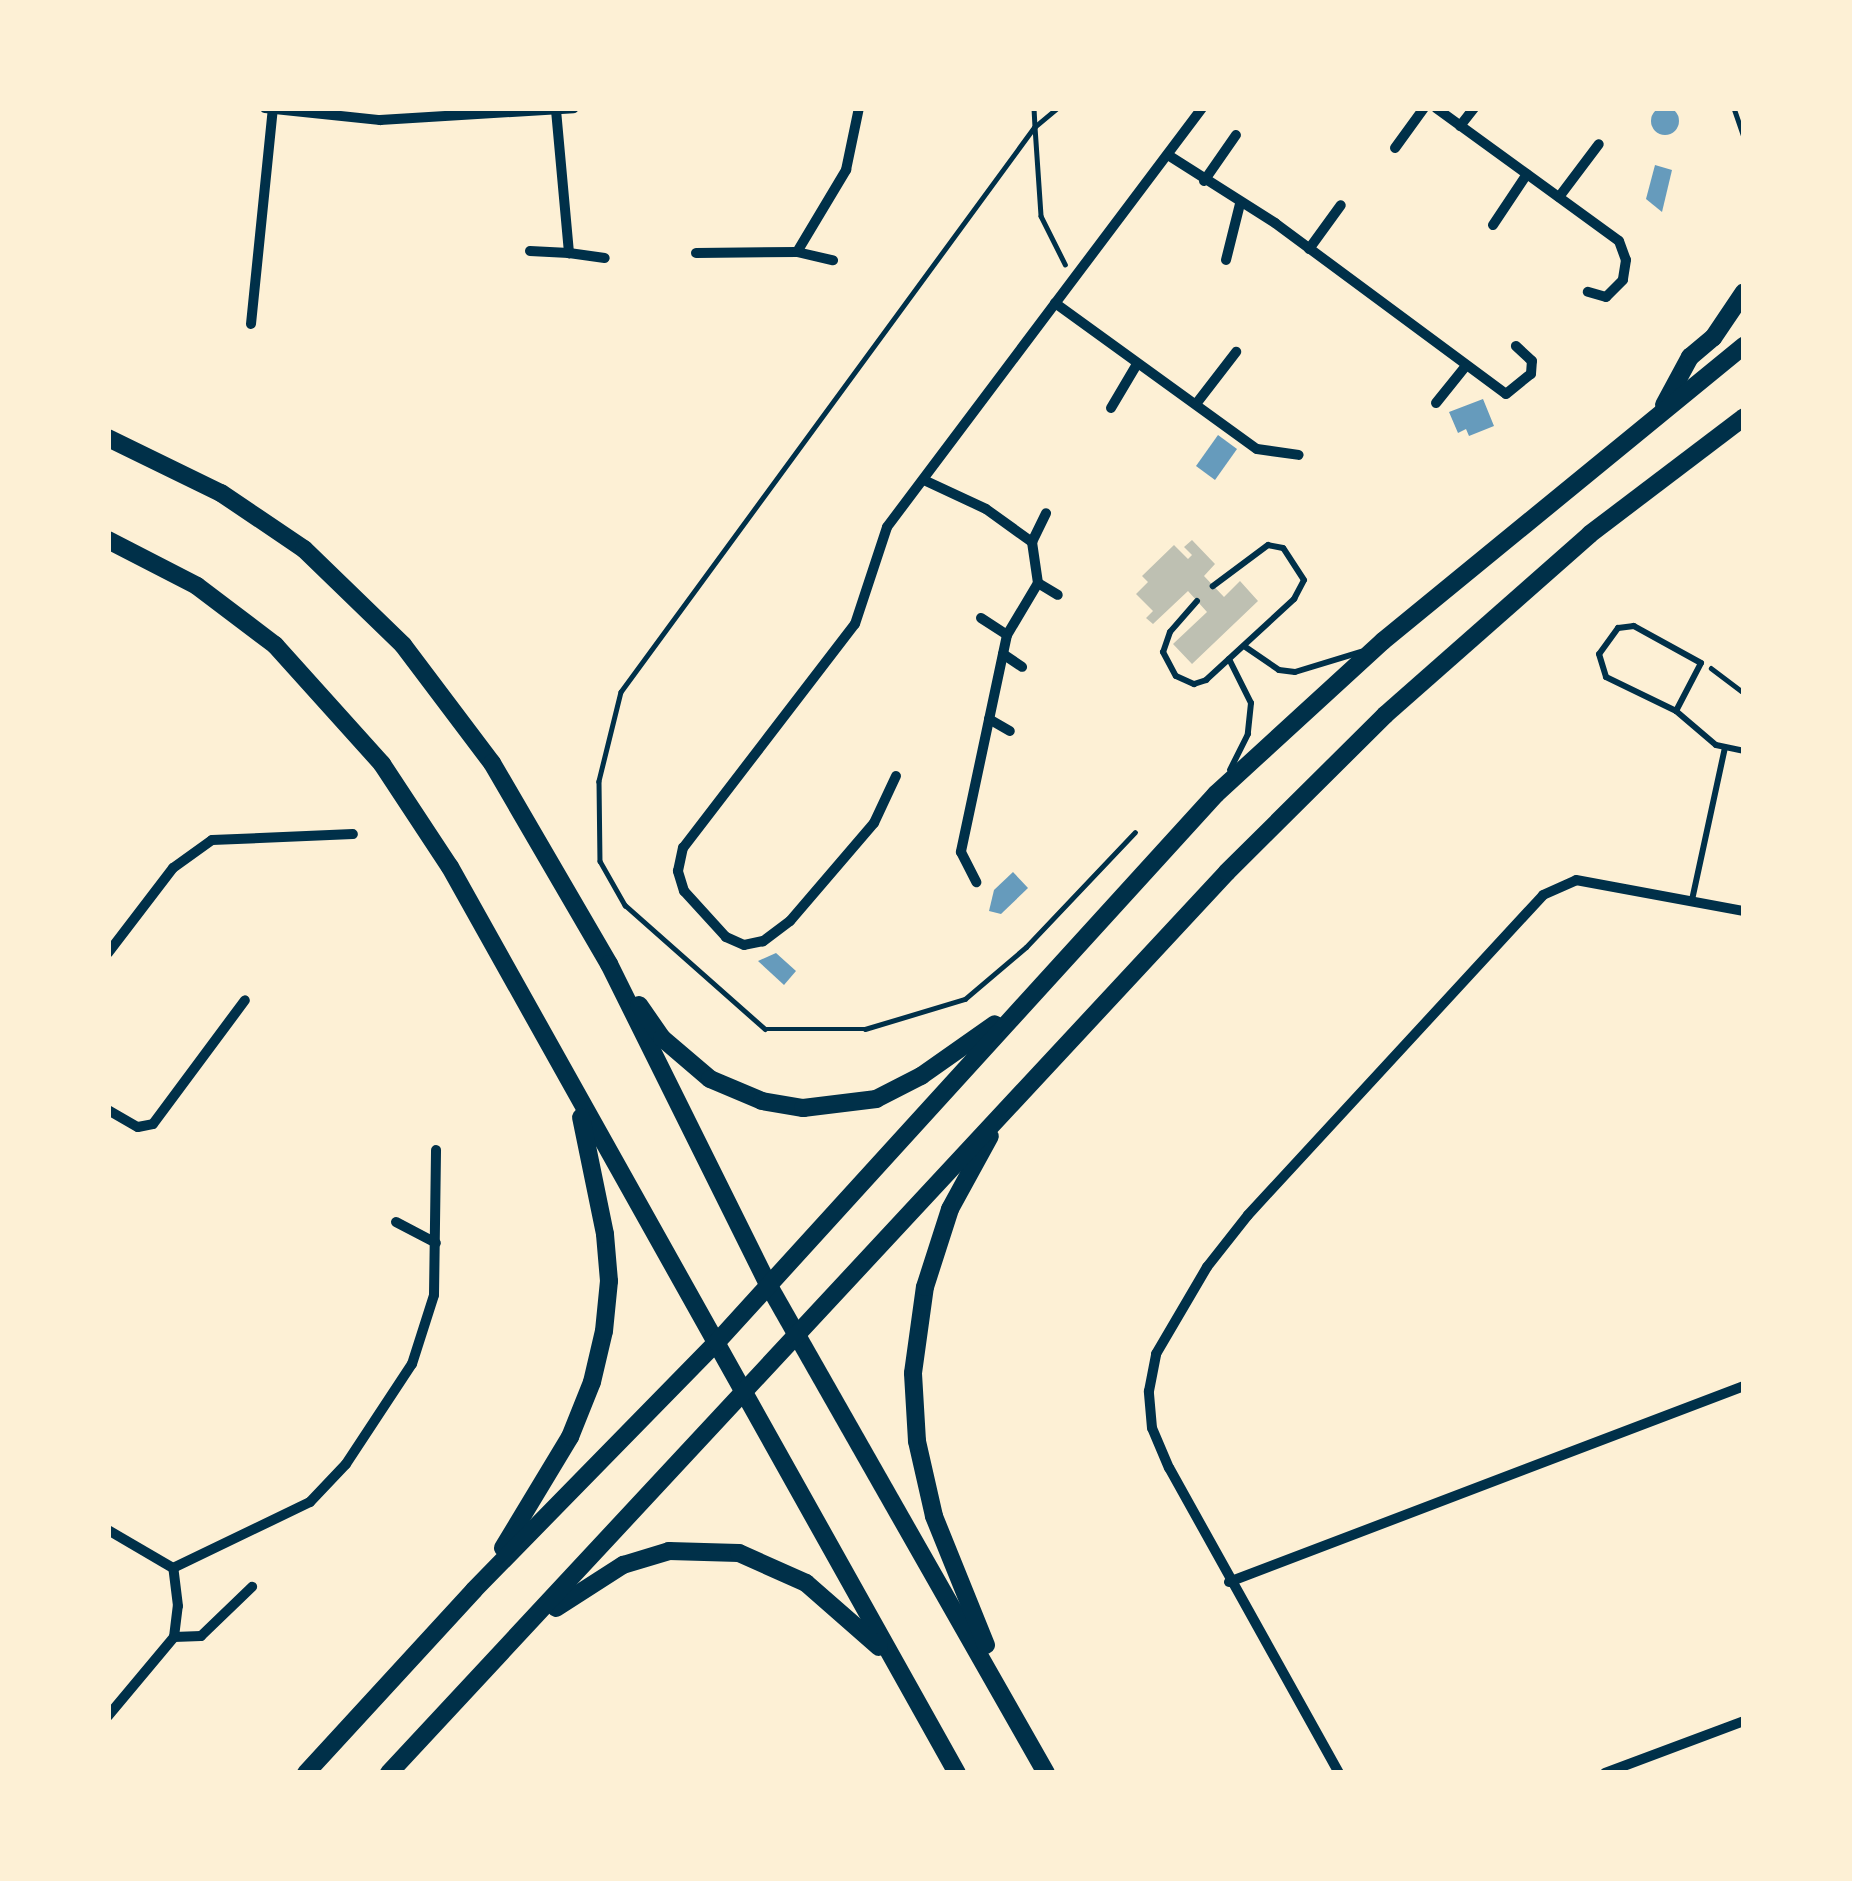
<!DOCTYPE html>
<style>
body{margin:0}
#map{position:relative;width:1852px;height:1881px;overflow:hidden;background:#fdf0d5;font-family:"Titillium Web",sans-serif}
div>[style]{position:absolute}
.water>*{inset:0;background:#669bbc}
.round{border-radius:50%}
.building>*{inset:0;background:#bec0b2}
.path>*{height:4.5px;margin:-2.25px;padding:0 2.25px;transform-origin:2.25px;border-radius:2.25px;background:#003049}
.service>*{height:6px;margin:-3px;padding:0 3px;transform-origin:3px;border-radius:3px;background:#003049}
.minor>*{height:10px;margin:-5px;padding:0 5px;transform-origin:5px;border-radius:5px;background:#003049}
.primary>*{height:18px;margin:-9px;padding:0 9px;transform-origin:9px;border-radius:9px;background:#003049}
span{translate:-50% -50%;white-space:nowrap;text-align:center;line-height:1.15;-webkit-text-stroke:9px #fdf0d5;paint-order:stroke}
.frame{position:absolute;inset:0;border:111px solid #fdf0d5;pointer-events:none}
</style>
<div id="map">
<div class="water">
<i class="round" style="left:1651px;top:107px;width:28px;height:28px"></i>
<i style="clip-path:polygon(1655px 165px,1672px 170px,1662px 212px,1646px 199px)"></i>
<i style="clip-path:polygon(1483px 399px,1494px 426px,1469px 436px,1466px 429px,1458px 433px,1449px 412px)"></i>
<i style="clip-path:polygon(1218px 435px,1237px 449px,1215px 480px,1196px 466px)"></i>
<i style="clip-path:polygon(1013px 872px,1028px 888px,1001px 914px,989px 911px,994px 890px)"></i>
<i style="clip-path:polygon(776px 953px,796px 971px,784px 985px,758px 961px)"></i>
</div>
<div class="building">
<i style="clip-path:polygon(1192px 540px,1215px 564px,1204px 576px,1224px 597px,1240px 581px,1258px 601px,1192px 664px,1173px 644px,1207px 612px,1188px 591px,1153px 624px,1146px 618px,1153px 611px,1136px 594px,1148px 582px,1142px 576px,1174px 545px,1188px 559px,1192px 555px,1184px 547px)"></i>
</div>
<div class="path">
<i style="left:1034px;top:108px;width:19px;rotate:87deg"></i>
<i style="left:1035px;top:127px;width:700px;rotate:126.23deg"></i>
<i style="left:621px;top:692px;width:92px;rotate:103.9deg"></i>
<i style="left:599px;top:781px;width:80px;rotate:89.3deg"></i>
<i style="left:600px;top:861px;width:51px;rotate:60.4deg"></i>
<i style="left:625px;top:905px;width:187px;rotate:41.5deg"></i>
<i style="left:765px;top:1029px;width:100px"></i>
<i style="left:865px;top:1029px;width:104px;rotate:-16.7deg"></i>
<i style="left:965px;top:999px;width:80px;rotate:-40.4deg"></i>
<i style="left:1026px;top:947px;width:158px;rotate:-46.5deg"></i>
<i style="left:1058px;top:108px;width:30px;rotate:140deg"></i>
<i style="left:1035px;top:127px;width:89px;rotate:86.1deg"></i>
<i style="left:1041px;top:216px;width:54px;rotate:63.4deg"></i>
<i style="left:1734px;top:108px;width:31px;rotate:71deg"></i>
<i style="left:1711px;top:668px;width:41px;rotate:37.1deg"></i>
</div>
<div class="service">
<i style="left:1197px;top:601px;width:41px;rotate:131.1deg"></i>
<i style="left:1170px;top:632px;width:21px;rotate:109deg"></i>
<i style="left:1163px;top:652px;width:27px;rotate:62deg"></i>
<i style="left:1176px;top:676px;width:20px;rotate:24deg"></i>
<i style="left:1194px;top:684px;width:13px;rotate:-18deg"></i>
<i style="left:1206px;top:680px;width:120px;rotate:-42.6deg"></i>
<i style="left:1294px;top:599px;width:21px;rotate:-62deg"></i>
<i style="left:1304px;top:580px;width:38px;rotate:-123deg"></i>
<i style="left:1283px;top:548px;width:15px;rotate:-169deg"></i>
<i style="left:1268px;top:545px;width:69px;rotate:143.3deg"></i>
<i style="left:1244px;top:646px;width:42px;rotate:34.4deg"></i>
<i style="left:1279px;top:670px;width:16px;rotate:7deg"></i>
<i style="left:1295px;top:672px;width:69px;rotate:-16.9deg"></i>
<i style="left:1229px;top:659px;width:49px;rotate:63.4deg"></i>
<i style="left:1251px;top:703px;width:31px;rotate:96deg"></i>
<i style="left:1248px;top:734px;width:40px;rotate:116.6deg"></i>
<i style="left:1676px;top:711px;width:54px;rotate:-62.5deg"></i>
<i style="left:1701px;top:663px;width:77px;rotate:-151.1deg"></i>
<i style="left:1634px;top:626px;width:16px;rotate:173deg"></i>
<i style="left:1618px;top:628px;width:32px;rotate:126deg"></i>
<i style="left:1599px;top:654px;width:24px;rotate:73deg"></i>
<i style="left:1606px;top:677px;width:78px;rotate:25.9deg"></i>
<i style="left:1676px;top:711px;width:52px;rotate:40.4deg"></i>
<i style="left:1716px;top:745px;width:29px;rotate:12deg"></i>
<i style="left:1692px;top:900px;width:156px;rotate:-77.8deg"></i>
</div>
<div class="minor">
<i style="left:265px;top:108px;width:116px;rotate:6deg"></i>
<i style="left:380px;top:120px;width:194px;rotate:-3.5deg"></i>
<i style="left:1436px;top:108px;width:226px;rotate:36deg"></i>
<i style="left:1619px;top:241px;width:20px;rotate:70deg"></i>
<i style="left:1626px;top:260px;width:20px;rotate:99deg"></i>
<i style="left:1623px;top:280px;width:24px;rotate:135deg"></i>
<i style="left:1606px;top:297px;width:19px;rotate:-164deg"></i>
<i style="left:556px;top:110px;width:144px;rotate:84.8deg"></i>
<i style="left:569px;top:253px;width:36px;rotate:8deg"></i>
<i style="left:1460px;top:126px;width:23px;rotate:-52deg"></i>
<i style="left:1395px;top:148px;width:49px;rotate:-54.1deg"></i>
<i style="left:1168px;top:155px;width:127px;rotate:32.4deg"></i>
<i style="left:1275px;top:223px;width:287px;rotate:36.5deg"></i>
<i style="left:1506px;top:394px;width:32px;rotate:-39deg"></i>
<i style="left:1531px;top:374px;width:13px;rotate:-86deg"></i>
<i style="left:1532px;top:361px;width:22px;rotate:-137deg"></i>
<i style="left:1204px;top:181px;width:56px;rotate:-55.2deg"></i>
<i style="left:1559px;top:197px;width:66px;rotate:-53deg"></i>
<i style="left:1493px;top:225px;width:61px;rotate:-56.3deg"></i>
<i style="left:1309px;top:249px;width:54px;rotate:-54deg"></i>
<i style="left:530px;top:251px;width:39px;rotate:3deg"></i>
<i style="left:797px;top:252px;width:96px;rotate:-59.1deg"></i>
<i style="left:846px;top:170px;width:63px;rotate:-78.2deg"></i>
<i style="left:696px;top:253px;width:101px;rotate:-0.6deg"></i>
<i style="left:797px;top:252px;width:37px;rotate:13deg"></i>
<i style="left:1226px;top:260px;width:58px;rotate:-76deg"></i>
<i style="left:1055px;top:303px;width:249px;rotate:35.9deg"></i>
<i style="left:1257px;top:449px;width:42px;rotate:8.1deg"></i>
<i style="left:251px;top:324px;width:216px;rotate:-84.2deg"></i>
<i style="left:1436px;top:403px;width:46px;rotate:-51.1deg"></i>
<i style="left:1196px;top:404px;width:66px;rotate:-52.4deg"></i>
<i style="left:1111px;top:408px;width:51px;rotate:-59.4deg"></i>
<i style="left:926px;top:481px;width:66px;rotate:25deg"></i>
<i style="left:986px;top:509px;width:57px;rotate:35.7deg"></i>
<i style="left:1032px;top:542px;width:41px;rotate:81.7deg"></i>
<i style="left:1038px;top:583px;width:61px;rotate:120.8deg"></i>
<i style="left:1007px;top:635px;width:222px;rotate:102deg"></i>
<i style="left:961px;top:852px;width:34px;rotate:63deg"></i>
<i style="left:1032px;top:542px;width:32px;rotate:-64deg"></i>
<i style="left:1038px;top:583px;width:23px;rotate:31deg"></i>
<i style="left:981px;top:618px;width:31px;rotate:33deg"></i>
<i style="left:1003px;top:654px;width:23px;rotate:34deg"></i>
<i style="left:989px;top:719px;width:24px;rotate:30deg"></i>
<i style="left:896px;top:776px;width:52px;rotate:115.1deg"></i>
<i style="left:874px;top:823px;width:129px;rotate:130.6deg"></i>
<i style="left:790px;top:921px;width:34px;rotate:143deg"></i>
<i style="left:763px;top:941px;width:19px;rotate:168deg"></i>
<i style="left:744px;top:945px;width:20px;rotate:-156deg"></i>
<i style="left:726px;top:937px;width:62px;rotate:-132.4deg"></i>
<i style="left:684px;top:891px;width:21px;rotate:-107deg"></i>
<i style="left:678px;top:871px;width:24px;rotate:-78deg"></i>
<i style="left:683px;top:848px;width:282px;rotate:-52.5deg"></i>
<i style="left:855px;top:624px;width:102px;rotate:-71.7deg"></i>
<i style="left:887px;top:527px;width:524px;rotate:-53.06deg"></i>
<i style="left:108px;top:953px;width:107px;rotate:-52.6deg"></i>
<i style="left:173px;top:868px;width:48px;rotate:-35.7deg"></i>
<i style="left:212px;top:840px;width:141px;rotate:-2.4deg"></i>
<i style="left:108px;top:1110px;width:34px;rotate:30deg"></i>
<i style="left:138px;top:1127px;width:15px;rotate:-11deg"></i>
<i style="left:153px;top:1124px;width:154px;rotate:-53.4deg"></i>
<i style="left:396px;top:1222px;width:45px;rotate:27.7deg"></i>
<i style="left:108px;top:1530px;width:75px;rotate:30.3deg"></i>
<i style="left:173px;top:1568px;width:152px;rotate:-25.7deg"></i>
<i style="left:310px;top:1502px;width:52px;rotate:-46.5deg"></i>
<i style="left:346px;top:1464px;width:120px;rotate:-56.6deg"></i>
<i style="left:412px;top:1364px;width:72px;rotate:-72.3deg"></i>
<i style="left:434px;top:1295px;width:145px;rotate:-89.2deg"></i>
<i style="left:1229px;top:1582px;width:551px;rotate:-20.84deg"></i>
<i style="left:174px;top:1637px;width:27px;rotate:-2deg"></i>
<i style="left:201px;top:1636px;width:71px;rotate:-43.9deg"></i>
<i style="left:108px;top:1716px;width:103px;rotate:-50.1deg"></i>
<i style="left:174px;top:1637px;width:31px;rotate:-83deg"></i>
<i style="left:178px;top:1606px;width:38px;rotate:-97deg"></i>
<i style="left:1339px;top:1773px;width:349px;rotate:-119.1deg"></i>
<i style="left:1169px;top:1468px;width:43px;rotate:-113deg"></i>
<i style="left:1152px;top:1428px;width:37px;rotate:-95deg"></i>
<i style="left:1149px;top:1391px;width:38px;rotate:-79deg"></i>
<i style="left:1156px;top:1354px;width:101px;rotate:-59.6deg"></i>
<i style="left:1207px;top:1267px;width:66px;rotate:-51.7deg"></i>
<i style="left:1248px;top:1215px;width:435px;rotate:-47.3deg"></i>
<i style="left:1543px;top:895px;width:36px;rotate:-24deg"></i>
<i style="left:1576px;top:880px;width:171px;rotate:10.5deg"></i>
<i style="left:1605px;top:1773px;width:148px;rotate:-20.5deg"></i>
</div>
<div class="primary">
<i style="left:1664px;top:405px;width:55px;rotate:-61.6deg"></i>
<i style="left:1690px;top:357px;width:30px;rotate:-40deg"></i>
<i style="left:1713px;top:338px;width:55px;rotate:-56deg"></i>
<i style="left:108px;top:438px;width:126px;rotate:26deg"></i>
<i style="left:221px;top:493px;width:100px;rotate:34deg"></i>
<i style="left:304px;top:549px;width:138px;rotate:44.1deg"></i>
<i style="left:403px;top:645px;width:148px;rotate:53deg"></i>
<i style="left:492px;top:763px;width:233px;rotate:59.8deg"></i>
<i style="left:609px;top:964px;width:360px;rotate:63.6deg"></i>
<i style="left:769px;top:1286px;width:560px;rotate:60.37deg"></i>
<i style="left:108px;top:540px;width:100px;rotate:27.3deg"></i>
<i style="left:197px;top:586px;width:98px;rotate:37.1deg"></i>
<i style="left:275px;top:645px;width:160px;rotate:48deg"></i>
<i style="left:382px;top:764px;width:123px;rotate:56.6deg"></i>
<i style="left:450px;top:867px;width:1038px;rotate:60.77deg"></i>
<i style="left:639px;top:1005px;width:40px;rotate:55.1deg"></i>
<i style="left:662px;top:1038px;width:63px;rotate:40.5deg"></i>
<i style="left:710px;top:1079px;width:56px;rotate:22.9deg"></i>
<i style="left:762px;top:1101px;width:42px;rotate:9.7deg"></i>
<i style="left:803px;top:1108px;width:74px;rotate:-7deg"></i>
<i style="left:876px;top:1099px;width:51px;rotate:-27.1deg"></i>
<i style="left:921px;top:1076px;width:90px;rotate:-35.1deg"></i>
<i style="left:503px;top:1548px;width:130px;rotate:-58.9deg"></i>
<i style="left:570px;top:1437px;width:59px;rotate:-68.2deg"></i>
<i style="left:592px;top:1382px;width:52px;rotate:-76.8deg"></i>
<i style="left:604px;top:1331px;width:50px;rotate:-84.3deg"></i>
<i style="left:609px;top:1281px;width:47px;rotate:-94.9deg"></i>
<i style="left:605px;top:1234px;width:119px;rotate:-101.6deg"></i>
<i style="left:556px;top:1608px;width:80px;rotate:-32.7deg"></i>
<i style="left:623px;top:1565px;width:48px;rotate:-16.9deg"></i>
<i style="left:669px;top:1551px;width:70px;rotate:1.6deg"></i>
<i style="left:739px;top:1553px;width:73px;rotate:24.1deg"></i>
<i style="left:806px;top:1583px;width:97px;rotate:41.2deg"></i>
<i style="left:986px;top:1645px;width:139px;rotate:-112deg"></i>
<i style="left:934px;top:1516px;width:77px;rotate:-102.8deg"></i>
<i style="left:917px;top:1441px;width:68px;rotate:-93.4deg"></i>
<i style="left:913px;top:1373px;width:87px;rotate:-82.1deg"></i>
<i style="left:925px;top:1287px;width:82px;rotate:-72.2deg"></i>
<i style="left:950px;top:1209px;width:83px;rotate:-61.3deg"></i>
<i style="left:306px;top:1773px;width:248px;rotate:-47.4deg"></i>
<i style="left:474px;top:1590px;width:347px;rotate:-45.6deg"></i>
<i style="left:717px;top:1342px;width:741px;rotate:-47.68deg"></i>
<i style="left:1216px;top:794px;width:226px;rotate:-42.5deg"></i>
<i style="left:1383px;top:641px;width:466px;rotate:-39.3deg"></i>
<i style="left:389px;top:1773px;width:1230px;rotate:-47.07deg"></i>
<i style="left:1227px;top:872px;width:223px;rotate:-44.8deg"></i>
<i style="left:1385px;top:715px;width:273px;rotate:-41.4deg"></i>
<i style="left:1590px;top:534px;width:193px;rotate:-37.2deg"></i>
</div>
<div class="frame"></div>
</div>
